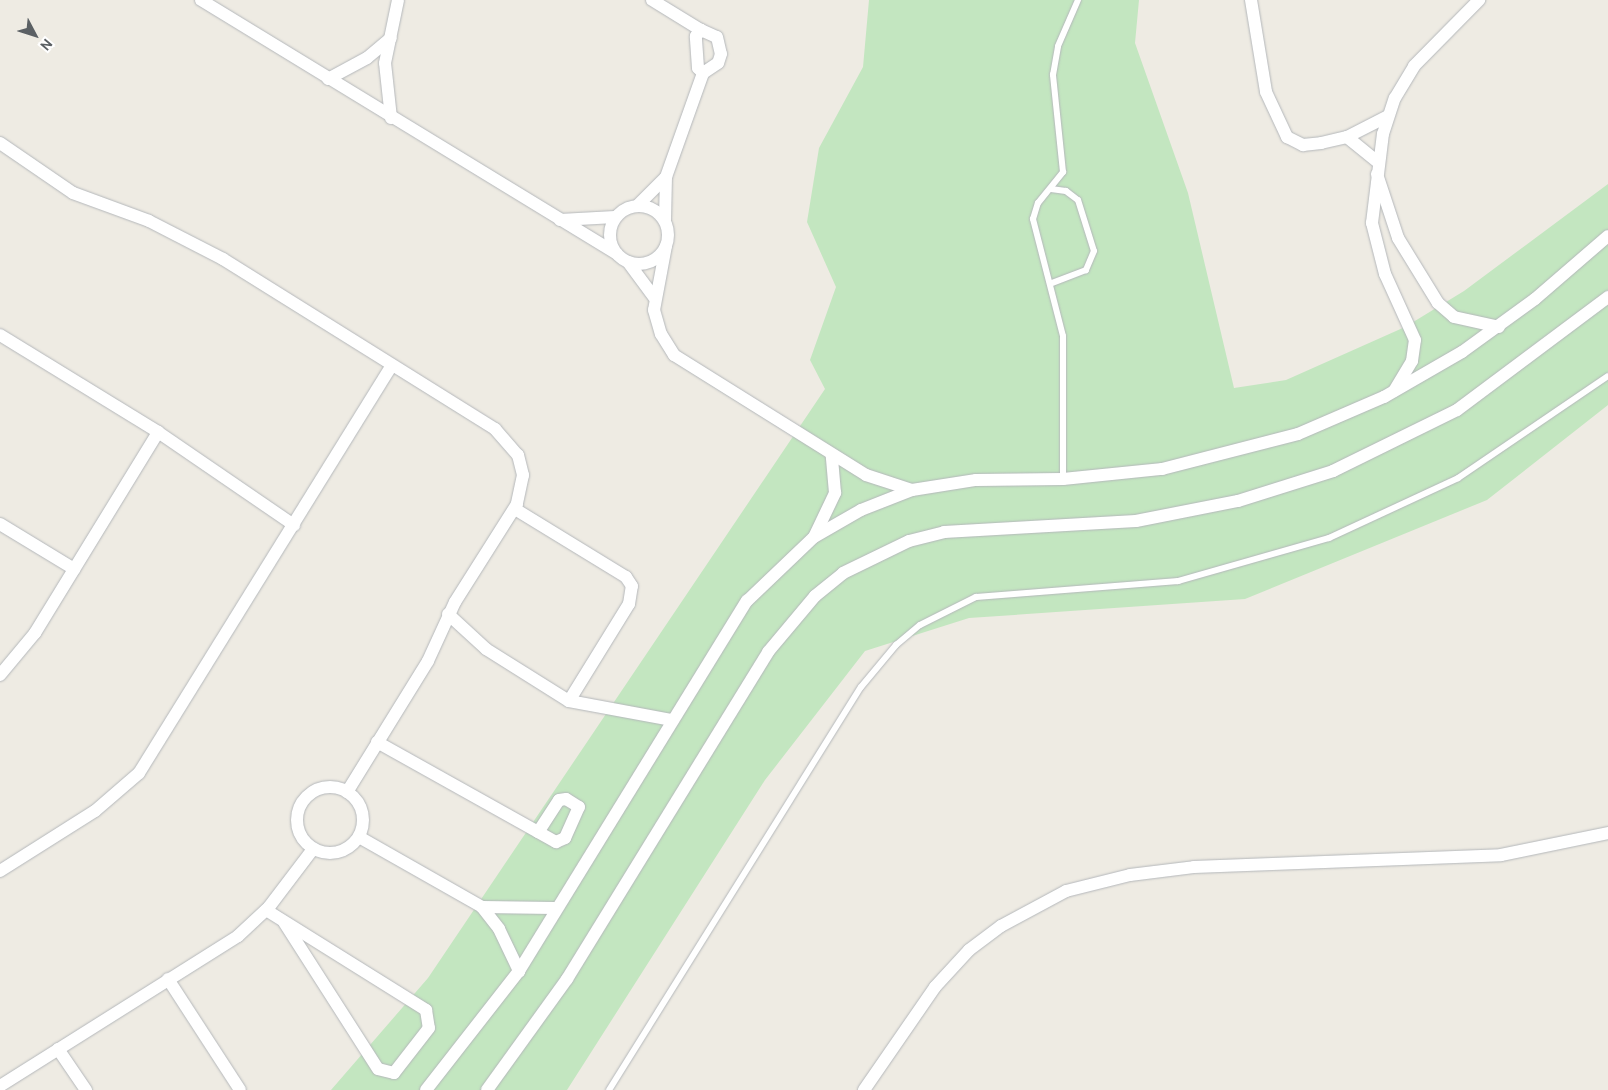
<!DOCTYPE html>
<style>
body{margin:0}
#map{position:relative;width:1608px;height:1090px;overflow:hidden;background:#eeebe3;font-family:Cabin,sans-serif}
div>[style]{position:absolute}
.green>*{inset:0;background:#c3e6c0}
.roads{filter:drop-shadow(0 0 1px #b4b7ba) drop-shadow(0 0 1px #b4b7ba)}
.lane>*{height:6px;margin:-3px;padding:0 3px;transform-origin:3px;border-radius:3px;background:#fff}
.street>*{height:12px;margin:-6px;padding:0 6px;transform-origin:6px;border-radius:6px;background:#fff}
.street>.ring{margin:-6px;padding:0;box-sizing:content-box;background:none;border:12px solid #fff;border-radius:50%}
span{translate:-50% -50%;white-space:nowrap;text-align:center;line-height:1.15;-webkit-text-stroke:4px #fff;paint-order:stroke}
.north{position:absolute;left:10px;top:10px;width:50px;height:50px;-webkit-text-stroke:4px #fff;paint-order:stroke;rotate:130deg;font-size:14px;font-weight:700;line-height:20px;text-align:center;color:#5b6064}
.north::after{content:'';display:block;margin:auto;width:18px;height:22px;background:#5b6064;clip-path:polygon(50% 0,100% 100%,50% 72%,0 100%)}
</style>
<div id="map">
<div class="green">
<i style="clip-path:polygon(869px 0,1139px 0,1135px 43px,1188px 193px,1234px 388px,1286px 380px,1405px 327px,1464px 291px,1608px 184px,1608px 405px,1487px 500px,1245px 599px,969px 618px,865px 651px,765px 780px,567px 1090px,331px 1090px,428px 978px,825px 389px,810px 360px,836px 287px,807px 222px,819px 148px,863px 67px)"></i>
</div>
<div class="roads">
<div class="lane">
<i style="left:1051px;top:189px;width:15px;rotate:8deg"></i>
<i style="left:1066px;top:191px;width:15px;rotate:37deg"></i>
<i style="left:1078px;top:200px;width:53px;rotate:72.6deg"></i>
<i style="left:1094px;top:251px;width:21px;rotate:113deg"></i>
<i style="left:1086px;top:270px;width:36px;rotate:159deg"></i>
<i style="left:1063px;top:479px;width:143px;rotate:-90deg"></i>
<i style="left:1063px;top:336px;width:121px;rotate:-104.4deg"></i>
<i style="left:1033px;top:219px;width:17px;rotate:-73deg"></i>
<i style="left:1038px;top:203px;width:40px;rotate:-51deg"></i>
<i style="left:1063px;top:172px;width:98px;rotate:-95.9deg"></i>
<i style="left:1053px;top:75px;width:29px;rotate:-80deg"></i>
<i style="left:1058px;top:46px;width:50px;rotate:-66.5deg"></i>
<i style="left:609px;top:1090px;width:475px;rotate:-58deg"></i>
<i style="left:861px;top:687px;width:55px;rotate:-50.2deg"></i>
<i style="left:896px;top:645px;width:31px;rotate:-40deg"></i>
<i style="left:920px;top:625px;width:63px;rotate:-26.6deg"></i>
<i style="left:976px;top:597px;width:203px;rotate:-4.5deg"></i>
<i style="left:1178px;top:581px;width:157px;rotate:-15.9deg"></i>
<i style="left:1329px;top:538px;width:142px;rotate:-24.9deg"></i>
<i style="left:1458px;top:478px;width:181px;rotate:-34.2deg"></i>
</div>
<div class="street">
<i style="left:201px;top:0;width:487px;rotate:31.4deg"></i>
<i style="left:652px;top:0;width:57px;rotate:31.5deg"></i>
<i style="left:1251px;top:0;width:93px;rotate:80.7deg"></i>
<i style="left:1266px;top:92px;width:50px;rotate:65deg"></i>
<i style="left:1287px;top:137px;width:18px;rotate:27deg"></i>
<i style="left:1303px;top:145px;width:18px;rotate:-6deg"></i>
<i style="left:1321px;top:143px;width:27px;rotate:-13deg"></i>
<i style="left:1347px;top:137px;width:46px;rotate:-27.1deg"></i>
<i style="left:701px;top:30px;width:17px;rotate:24deg"></i>
<i style="left:717px;top:37px;width:17px;rotate:77deg"></i>
<i style="left:721px;top:54px;width:9px;rotate:108deg"></i>
<i style="left:718px;top:63px;width:18px;rotate:146deg"></i>
<i style="left:703px;top:73px;width:7px;rotate:-135deg"></i>
<i style="left:698px;top:68px;width:32px;rotate:-94deg"></i>
<i style="left:696px;top:36px;width:8px;rotate:-50deg"></i>
<i style="left:328px;top:79px;width:44px;rotate:-28.3deg"></i>
<i style="left:367px;top:58px;width:31px;rotate:-40deg"></i>
<i style="left:391px;top:118px;width:55px;rotate:-96.2deg"></i>
<i style="left:385px;top:63px;width:64px;rotate:-78.3deg"></i>
<i style="left:1347px;top:137px;width:41px;rotate:39.1deg"></i>
<i style="left:0;top:143px;width:88px;rotate:34.4deg"></i>
<i style="left:73px;top:193px;width:81px;rotate:20.2deg"></i>
<i style="left:149px;top:221px;width:83px;rotate:27.2deg"></i>
<i style="left:223px;top:259px;width:321px;rotate:32deg"></i>
<i style="left:495px;top:429px;width:35px;rotate:49deg"></i>
<i style="left:518px;top:455px;width:21px;rotate:76deg"></i>
<i style="left:523px;top:475px;width:30px;rotate:102deg"></i>
<i style="left:517px;top:504px;width:116px;rotate:122.3deg"></i>
<i style="left:455px;top:602px;width:65px;rotate:114.6deg"></i>
<i style="left:428px;top:661px;width:154px;rotate:121.7deg"></i>
<i style="left:1377px;top:174px;width:67px;rotate:71.8deg"></i>
<i style="left:1398px;top:238px;width:76px;rotate:58.4deg"></i>
<i style="left:1438px;top:303px;width:21px;rotate:41deg"></i>
<i style="left:1454px;top:317px;width:46px;rotate:12.5deg"></i>
<i style="left:638px;top:205px;width:40px;rotate:-45deg"></i>
<i class="ring" style="left:610px;top:206px;width:46px;height:46px"></i>
<i style="left:560px;top:220px;width:55px;rotate:-3.1deg"></i>
<i style="left:665px;top:220px;width:43px;rotate:-88.7deg"></i>
<i style="left:666px;top:177px;width:110px;rotate:-70.4deg"></i>
<i style="left:666px;top:246px;width:65px;rotate:100.6deg"></i>
<i style="left:654px;top:310px;width:25px;rotate:74deg"></i>
<i style="left:661px;top:334px;width:25px;rotate:58deg"></i>
<i style="left:674px;top:355px;width:226px;rotate:32deg"></i>
<i style="left:866px;top:475px;width:48px;rotate:18.1deg"></i>
<i style="left:628px;top:262px;width:44px;rotate:53.4deg"></i>
<i style="left:0;top:335px;width:185px;rotate:31.5deg"></i>
<i style="left:158px;top:432px;width:165px;rotate:34.4deg"></i>
<i style="left:1394px;top:391px;width:35px;rotate:-59deg"></i>
<i style="left:1412px;top:361px;width:21px;rotate:-82deg"></i>
<i style="left:1415px;top:340px;width:72px;rotate:-114.4deg"></i>
<i style="left:1385px;top:274px;width:53px;rotate:-104.3deg"></i>
<i style="left:1372px;top:223px;width:90px;rotate:-83deg"></i>
<i style="left:1383px;top:134px;width:38px;rotate:-72deg"></i>
<i style="left:1395px;top:98px;width:37px;rotate:-59deg"></i>
<i style="left:1414px;top:66px;width:93px;rotate:-45.4deg"></i>
<i style="left:0;top:524px;width:87px;rotate:31.3deg"></i>
<i style="left:815px;top:535px;width:47px;rotate:-64.5deg"></i>
<i style="left:835px;top:493px;width:38px;rotate:-95deg"></i>
<i style="left:448px;top:614px;width:52px;rotate:42.6deg"></i>
<i style="left:486px;top:649px;width:98px;rotate:32.1deg"></i>
<i style="left:569px;top:701px;width:114px;rotate:-58.3deg"></i>
<i style="left:629px;top:604px;width:18px;rotate:-81deg"></i>
<i style="left:632px;top:586px;width:11px;rotate:-124deg"></i>
<i style="left:626px;top:577px;width:130px;rotate:-148.5deg"></i>
<i style="left:0;top:675px;width:55px;rotate:-50.2deg"></i>
<i style="left:35px;top:633px;width:236px;rotate:-58.5deg"></i>
<i style="left:569px;top:701px;width:105px;rotate:10.5deg"></i>
<i style="left:377px;top:742px;width:184px;rotate:29.2deg"></i>
<i style="left:538px;top:832px;width:21px;rotate:29deg"></i>
<i style="left:556px;top:842px;width:10px;rotate:-24deg"></i>
<i style="left:565px;top:838px;width:34px;rotate:-66deg"></i>
<i style="left:579px;top:807px;width:15px;rotate:-148deg"></i>
<i style="left:566px;top:799px;width:7px;rotate:172deg"></i>
<i style="left:559px;top:800px;width:38px;rotate:123deg"></i>
<i class="ring" style="left:297px;top:787px;width:54px;height:54px"></i>
<i style="left:359px;top:837px;width:142px;rotate:29.6deg"></i>
<i style="left:482px;top:907px;width:28px;rotate:52deg"></i>
<i style="left:499px;top:929px;width:47px;rotate:64.5deg"></i>
<i style="left:0;top:871px;width:112px;rotate:-32.3deg"></i>
<i style="left:95px;top:811px;width:58px;rotate:-40.8deg"></i>
<i style="left:139px;top:773px;width:479px;rotate:-58.2deg"></i>
<i style="left:482px;top:907px;width:72px;rotate:0.8deg"></i>
<i style="left:266px;top:910px;width:189px;rotate:32deg"></i>
<i style="left:426px;top:1010px;width:18px;rotate:81deg"></i>
<i style="left:429px;top:1028px;width:57px;rotate:127.9deg"></i>
<i style="left:394px;top:1073px;width:16px;rotate:-166deg"></i>
<i style="left:378px;top:1069px;width:174px;rotate:-122.6deg"></i>
<i style="left:168px;top:979px;width:132px;rotate:57deg"></i>
<i style="left:58px;top:1049px;width:50px;rotate:55.7deg"></i>
<i style="left:0;top:1086px;width:281px;rotate:-32.2deg"></i>
<i style="left:238px;top:936px;width:42px;rotate:-43.1deg"></i>
<i style="left:269px;top:907px;width:73px;rotate:-52.8deg"></i>
<i style="left:426px;top:1090px;width:151px;rotate:-52deg"></i>
<i style="left:519px;top:971px;width:435px;rotate:-58.4deg"></i>
<i style="left:747px;top:601px;width:93px;rotate:-43.7deg"></i>
<i style="left:814px;top:537px;width:54px;rotate:-29.9deg"></i>
<i style="left:861px;top:510px;width:55px;rotate:-21.4deg"></i>
<i style="left:912px;top:490px;width:65px;rotate:-8.9deg"></i>
<i style="left:976px;top:480px;width:87px;rotate:-0.7deg"></i>
<i style="left:1063px;top:479px;width:100px;rotate:-5.8deg"></i>
<i style="left:1162px;top:469px;width:140px;rotate:-14.4deg"></i>
<i style="left:1298px;top:434px;width:94px;rotate:-23.3deg"></i>
<i style="left:1384px;top:397px;width:90px;rotate:-30deg"></i>
<i style="left:1462px;top:352px;width:90px;rotate:-36deg"></i>
<i style="left:1535px;top:299px;width:96px;rotate:-40.8deg"></i>
<i style="left:487px;top:1090px;width:137px;rotate:-54.2deg"></i>
<i style="left:567px;top:979px;width:384px;rotate:-58.4deg"></i>
<i style="left:768px;top:652px;width:73px;rotate:-50deg"></i>
<i style="left:815px;top:596px;width:36px;rotate:-39deg"></i>
<i style="left:843px;top:573px;width:73px;rotate:-25.9deg"></i>
<i style="left:909px;top:541px;width:36px;rotate:-14deg"></i>
<i style="left:944px;top:532px;width:192px;rotate:-3.3deg"></i>
<i style="left:1136px;top:521px;width:104px;rotate:-11.1deg"></i>
<i style="left:1238px;top:501px;width:100px;rotate:-17.5deg"></i>
<i style="left:1333px;top:471px;width:138px;rotate:-26.2deg"></i>
<i style="left:1457px;top:410px;width:189px;rotate:-36.8deg"></i>
<i style="left:864px;top:1090px;width:125px;rotate:-55.4deg"></i>
<i style="left:935px;top:987px;width:50px;rotate:-47.4deg"></i>
<i style="left:969px;top:950px;width:40px;rotate:-37deg"></i>
<i style="left:1001px;top:926px;width:74px;rotate:-28.3deg"></i>
<i style="left:1066px;top:891px;width:66px;rotate:-14deg"></i>
<i style="left:1130px;top:875px;width:64px;rotate:-7.1deg"></i>
<i style="left:1194px;top:867px;width:307px;rotate:-2.2deg"></i>
<i style="left:1501px;top:855px;width:109px;rotate:-11.6deg"></i>
</div>
</div>
<div class="north">N</div>
</div>
